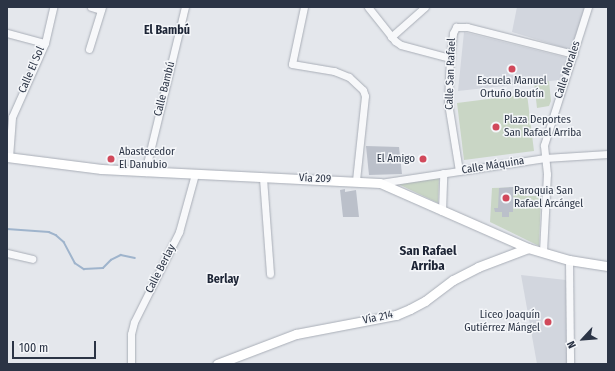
<!DOCTYPE html>
<meta charset="utf-8">
<style>
body{margin:0}
#map{position:relative;width:615px;height:371px;overflow:hidden;background:#e4e7ec;font-family:"Fira Sans Condensed",sans-serif}
div>[style]{position:absolute}
.built>*{inset:0;background:#d2d6de}
.green>*{inset:0;background:#c9d6c5}
.stream>*{height:1.5px;margin:-0.75px;padding:0 0.75px;transform-origin:0.75px;border-radius:0.75px;background:#9fb4cc}
.building>*{inset:0;background:#bbc0ca}
.roads{filter:drop-shadow(0 0 1px #a9aeb7) drop-shadow(0 0 1px #a9aeb7)}
.minor>*{height:7px;margin:-3.5px;padding:0 3.5px;transform-origin:3.5px;border-radius:3.5px;background:#f7f8fa}
.secondary>*{height:9px;margin:-4.5px;padding:0 4.5px;transform-origin:4.5px;border-radius:4.5px;background:#fff}
.dots>*{width:11px;height:11px;translate:-50% -50%;box-sizing:border-box;border:2px solid #f4f6f9;border-radius:50%}
span{translate:-50% -50%;white-space:nowrap;text-align:center;line-height:1.15;-webkit-text-stroke:3px #f4f6f9;paint-order:stroke}
.street-label{font-size:11px;color:#2b3445}
.poi-label{font-size:11px;color:#2b3445}
.left{translate:0 -50%;text-align:left}
.right{translate:-100% -50%;text-align:right}
.neighbourhood-label{font-size:12px;color:#1d2536;font-weight:700}
.quarter-label{font-size:13px;color:#1d2536;font-weight:700}
.frame{position:absolute;inset:0;border:8px solid #2b3445;pointer-events:none}
.north{position:absolute;left:563px;top:319px;width:40px;height:40px;-webkit-text-stroke:3px #f4f6f9;paint-order:stroke;rotate:244deg;font-size:11px;font-weight:700;line-height:16px;text-align:center;color:#2b3445}
.north::after{content:'';display:block;margin:auto;width:14px;height:18px;background:#2b3445;clip-path:polygon(50% 0,100% 100%,50% 72%,0 100%)}
.scale{position:absolute;left:12px;top:341px;width:84px;height:18px;box-sizing:border-box;border:2px solid #2b3445;border-top:0;padding-left:5px;font-size:12px;line-height:14px;white-space:nowrap;color:#2b3445;-webkit-text-stroke:3px #f4f6f9;paint-order:stroke}
</style>
<div id="map">
<div class="built">
<i style="clip-path:polygon(517px 7px,585px 7px,571px 50px,512px 32px)"></i>
<i style="clip-path:polygon(464px 32px,568px 58px,559px 80px,458px 91px)"></i>
<i style="clip-path:polygon(521px 275px,566px 280px,568px 364px,537px 364px)"></i>
</div>
<div class="green">
<i style="clip-path:polygon(549px 81px,551px 101px,549px 106px,537px 108px,534px 82px)"></i>
<i style="clip-path:polygon(527px 94px,534px 151px,464px 160px,457px 103px)"></i>
<i style="clip-path:polygon(439px 176px,438px 203px,398px 184px)"></i>
<i style="clip-path:polygon(526px 187px,526px 196px,541px 196px,539px 246px,490px 222px,492px 188px)"></i>
</div>
<div class="stream">
<i style="left:7px;top:229px;width:42px;rotate:4.1deg"></i>
<i style="left:49px;top:232px;width:8px;rotate:23deg"></i>
<i style="left:56px;top:235px;width:11px;rotate:41deg"></i>
<i style="left:64px;top:242px;width:24px;rotate:62deg"></i>
<i style="left:75px;top:263px;width:11px;rotate:34deg"></i>
<i style="left:84px;top:269px;width:19px;rotate:-3deg"></i>
<i style="left:103px;top:268px;width:11px;rotate:-45deg"></i>
<i style="left:111px;top:260px;width:11px;rotate:-27deg"></i>
<i style="left:121px;top:255px;width:14px;rotate:12deg"></i>
</div>
<div class="building">
<i style="clip-path:polygon(366px 146px,399px 147px,402px 174px,369px 175px)"></i>
<i style="clip-path:polygon(513px 187px,513px 212px,509px 212px,509px 217px,502px 217px,502px 212px,495px 212px,494px 208px,498px 208px,499px 188px)"></i>
<i style="clip-path:polygon(345px 189px,345px 192px,356px 190px,359px 217px,343px 217px,340px 190px)"></i>
</div>
<div class="roads">
<div class="minor">
<i style="left:91px;top:7px;width:10px;rotate:17deg"></i>
<i style="left:304px;top:7px;width:58px;rotate:101.9deg"></i>
<i style="left:292px;top:64px;width:43px;rotate:9.5deg"></i>
<i style="left:334px;top:71px;width:16px;rotate:22deg"></i>
<i style="left:349px;top:77px;width:19px;rotate:43deg"></i>
<i style="left:363px;top:90px;width:6px;rotate:72deg"></i>
<i style="left:365px;top:96px;width:84px;rotate:96.1deg"></i>
<i style="left:368px;top:7px;width:43px;rotate:51.5deg"></i>
<i style="left:395px;top:41px;width:7px;rotate:34deg"></i>
<i style="left:401px;top:45px;width:51px;rotate:14.9deg"></i>
<i style="left:7px;top:33px;width:39px;rotate:15deg"></i>
<i style="left:391px;top:37px;width:45px;rotate:-41.4deg"></i>
<i style="left:89px;top:49px;width:44px;rotate:-72.8deg"></i>
<i style="left:9px;top:157px;width:40px;rotate:-85.7deg"></i>
<i style="left:12px;top:117px;width:81px;rotate:-66deg"></i>
<i style="left:45px;top:43px;width:37px;rotate:-77deg"></i>
<i style="left:459px;top:171px;width:69px;rotate:-99.2deg"></i>
<i style="left:448px;top:103px;width:45px;rotate:-87.5deg"></i>
<i style="left:450px;top:58px;width:25px;rotate:-83deg"></i>
<i style="left:453px;top:33px;width:7px;rotate:-63deg"></i>
<i style="left:456px;top:27px;width:11px"></i>
<i style="left:467px;top:27px;width:110px;rotate:14.2deg"></i>
<i style="left:145px;top:172px;width:170px;rotate:-76.4deg"></i>
<i style="left:263px;top:178px;width:96px;rotate:85.8deg"></i>
<i style="left:380px;top:183px;width:167px;rotate:-8.6deg"></i>
<i style="left:545px;top:158px;width:63px;rotate:-3.6deg"></i>
<i style="left:442px;top:211px;width:38px;rotate:-88deg"></i>
<i style="left:543px;top:252px;width:78px;rotate:-87.1deg"></i>
<i style="left:547px;top:174px;width:29px;rotate:-96deg"></i>
<i style="left:544px;top:145px;width:145px;rotate:-72.3deg"></i>
<i style="left:7px;top:253px;width:26px;rotate:13deg"></i>
<i style="left:569px;top:260px;width:104px;rotate:89.4deg"></i>
<i style="left:131px;top:364px;width:30px;rotate:-90deg"></i>
<i style="left:131px;top:334px;width:12px;rotate:-76deg"></i>
<i style="left:134px;top:322px;width:101px;rotate:-63.4deg"></i>
<i style="left:179px;top:232px;width:60px;rotate:-74.6deg"></i>
</div>
<div class="secondary">
<i style="left:7px;top:157px;width:95px;rotate:7.3deg"></i>
<i style="left:101px;top:169px;width:279px;rotate:2.9deg"></i>
<i style="left:380px;top:183px;width:162px;rotate:23.7deg"></i>
<i style="left:528px;top:248px;width:43px;rotate:16.3deg"></i>
<i style="left:569px;top:260px;width:39px;rotate:9deg"></i>
<i style="left:217px;top:364px;width:85px;rotate:-20.8deg"></i>
<i style="left:296px;top:334px;width:102px;rotate:-10.8deg"></i>
<i style="left:396px;top:315px;width:15px;rotate:-23deg"></i>
<i style="left:410px;top:309px;width:17px;rotate:-28deg"></i>
<i style="left:425px;top:301px;width:35px;rotate:-37deg"></i>
<i style="left:453px;top:280px;width:28px;rotate:-27deg"></i>
<i style="left:478px;top:267px;width:53px;rotate:-20.8deg"></i>
</div>
</div>
<div class="dots">
<i style="left:512px;top:69px;background:#d1495b"></i>
<i style="left:496px;top:127px;background:#d1495b"></i>
<i style="left:111px;top:159px;background:#d1495b"></i>
<i style="left:423px;top:159px;background:#d1495b"></i>
<i style="left:506px;top:198px;background:#d1495b"></i>
<i style="left:548px;top:322px;background:#d1495b"></i>
</div>
<div class="street-label">
<span style="left:32px;top:70px;rotate:-67deg">Calle El Sol</span>
<span style="left:568px;top:70px;rotate:-72deg">Calle Morales</span>
<span style="left:451px;top:74px;rotate:-88deg">Calle San Rafael</span>
<span style="left:165px;top:89px;rotate:-76deg">Calle Bambú</span>
<span style="left:493px;top:166px;rotate:-9deg">Calle Máquina</span>
<span style="left:315px;top:179px;rotate:2deg">Vía 209</span>
<span style="left:161px;top:269px;rotate:-63deg">Calle Berlay</span>
<span style="left:378px;top:318px;rotate:-12deg">Vía 214</span>
</div>
<div class="poi-label">
<span style="left:512px;top:88px">Escuela Manuel<br>Ortuño Boutín</span>
<span class="left" style="left:504px;top:127px">Plaza Deportes<br>San Rafael Arriba</span>
<span class="left" style="left:119px;top:159px">Abastecedor<br>El Danubio</span>
<span class="right" style="left:415px;top:159px">El Amigo</span>
<span class="left" style="left:514px;top:198px">Paroquia San<br>Rafael Arcángel</span>
<span class="right" style="left:540px;top:322px">Liceo Joaquín<br>Gutiérrez Mángel</span>
</div>
<div class="neighbourhood-label">
<span style="left:167px;top:31px">El Bambú</span>
<span style="left:223px;top:280px">Berlay</span>
</div>
<div class="quarter-label">
<span style="left:428px;top:259px">San Rafael<br>Arriba</span>
</div>
<div class="frame"></div>
<div class="north">N</div>
<div class="scale">100 m</div>
</div>
